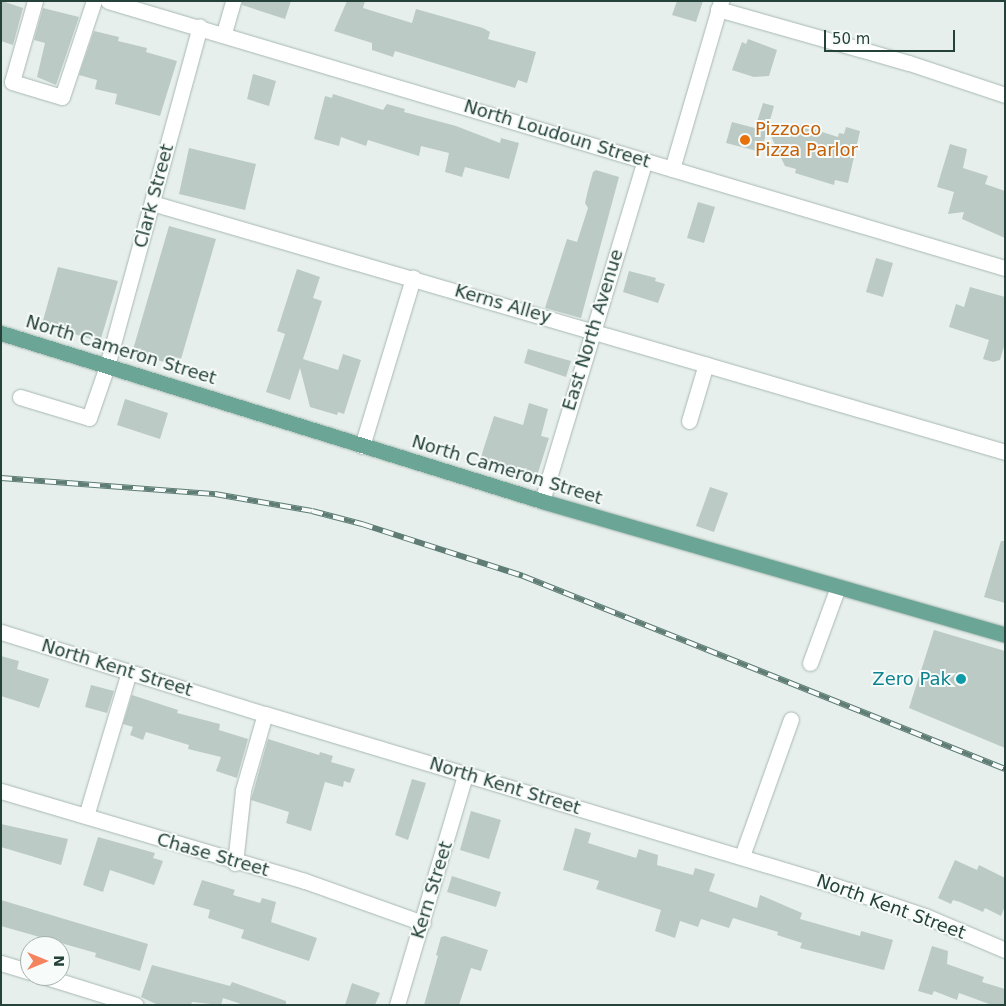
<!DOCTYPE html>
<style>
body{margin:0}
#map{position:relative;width:1006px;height:1006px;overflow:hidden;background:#e6efeb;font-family:"DejaVu Sans",sans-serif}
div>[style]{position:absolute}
.building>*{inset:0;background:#bbcac4}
.roads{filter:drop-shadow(0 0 1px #a8b8b2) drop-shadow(0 0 1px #a8b8b2)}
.minor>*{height:15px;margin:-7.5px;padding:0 7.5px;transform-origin:7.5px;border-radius:7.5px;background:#fff}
.major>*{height:15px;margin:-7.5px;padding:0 7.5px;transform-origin:7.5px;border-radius:7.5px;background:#6aa596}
.rail>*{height:5.5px;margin-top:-2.75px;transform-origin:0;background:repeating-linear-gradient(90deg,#f7fbf9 0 11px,#5f7d75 0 22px);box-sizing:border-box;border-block:1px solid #5f7d75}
.dots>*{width:14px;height:14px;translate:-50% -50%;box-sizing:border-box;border:2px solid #f7fbf9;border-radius:50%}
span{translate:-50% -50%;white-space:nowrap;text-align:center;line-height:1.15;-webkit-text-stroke:4px #f7fbf9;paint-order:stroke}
.food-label{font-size:18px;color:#c56008}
.left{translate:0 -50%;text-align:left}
.street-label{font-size:18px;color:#24423a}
.culture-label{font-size:18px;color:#0d838f}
.right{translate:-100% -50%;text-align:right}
.frame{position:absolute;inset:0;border:2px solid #24423a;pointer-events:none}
.north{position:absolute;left:20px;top:936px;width:50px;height:50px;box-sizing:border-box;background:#f7fbf9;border:1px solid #a3b1ad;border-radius:50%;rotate:90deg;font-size:14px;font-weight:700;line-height:20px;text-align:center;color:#24423a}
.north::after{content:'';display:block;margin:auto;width:18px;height:22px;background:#f4845f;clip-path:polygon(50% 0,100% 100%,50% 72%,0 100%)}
.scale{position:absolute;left:824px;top:30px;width:131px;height:22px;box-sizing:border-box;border:2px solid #24423a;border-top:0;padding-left:6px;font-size:15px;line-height:18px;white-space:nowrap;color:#24423a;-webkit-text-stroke:4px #f7fbf9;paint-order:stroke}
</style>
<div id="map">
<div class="building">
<i style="clip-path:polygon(2px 1px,23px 8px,13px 45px,1px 41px)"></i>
<i style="clip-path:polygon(242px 1px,291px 1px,285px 19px,242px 5px)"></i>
<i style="clip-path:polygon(347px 1px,365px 1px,363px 8px,412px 23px,416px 9px,483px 28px,490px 32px,488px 39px,536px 52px,527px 83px,518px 80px,515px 88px,395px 51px,393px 57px,372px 50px,372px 43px,334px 31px)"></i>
<i style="clip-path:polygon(677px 1px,703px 1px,696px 22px,672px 15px)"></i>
<i style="clip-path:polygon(43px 8px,79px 17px,56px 85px,37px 77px,45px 43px,34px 40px)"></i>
<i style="clip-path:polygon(94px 31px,119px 37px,118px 41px,147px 48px,146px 52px,177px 61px,160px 116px,115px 104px,117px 94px,95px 89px,97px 80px,79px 75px)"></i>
<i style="clip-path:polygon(748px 39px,777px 50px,769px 76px,754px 77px,732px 70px,742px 42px,746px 44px)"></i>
<i style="clip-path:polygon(253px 74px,276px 81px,269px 106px,247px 99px)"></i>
<i style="clip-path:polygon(333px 94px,383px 110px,387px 104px,405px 109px,404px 112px,456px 126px,500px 143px,501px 138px,519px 143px,509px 179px,465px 167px,462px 177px,445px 172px,449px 153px,421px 146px,419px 156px,368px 140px,366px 146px,341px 137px,339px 146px,314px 139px,325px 96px,332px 98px)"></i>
<i style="clip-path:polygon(763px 103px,774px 106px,761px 152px,726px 143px,732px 122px,755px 128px)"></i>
<i style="clip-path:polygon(797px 124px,838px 137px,839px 133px,844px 134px,846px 127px,860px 131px,848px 183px,835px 180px,834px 185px,795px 173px,796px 169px,785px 166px,768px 130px,790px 136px,794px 135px)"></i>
<i style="clip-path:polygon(950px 144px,967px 149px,963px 168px,988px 176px,985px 184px,1005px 191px,1005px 238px,962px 219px,964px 212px,948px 214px,954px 192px,937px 187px)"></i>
<i style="clip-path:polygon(189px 148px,256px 164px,245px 210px,179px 194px)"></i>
<i style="clip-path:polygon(596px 170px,619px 177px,581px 318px,545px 308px,567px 239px,577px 242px,588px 208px,585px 203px,588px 190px,593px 172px)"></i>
<i style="clip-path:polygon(698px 202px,715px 207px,704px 243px,687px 238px)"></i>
<i style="clip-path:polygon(169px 226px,216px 239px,179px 366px,132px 353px)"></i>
<i style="clip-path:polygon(876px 258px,893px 263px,883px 297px,866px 292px)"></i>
<i style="clip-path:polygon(58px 267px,118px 281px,100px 342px,42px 324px)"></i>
<i style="clip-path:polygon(297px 269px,320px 277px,313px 298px,322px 301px,303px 359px,338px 370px,343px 354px,361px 360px,344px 414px,338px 412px,337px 415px,310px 407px,300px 368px,290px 400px,266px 392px,285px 334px,277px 331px)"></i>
<i style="clip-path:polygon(629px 271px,656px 278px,655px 281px,665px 284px,658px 303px,623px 292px)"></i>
<i style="clip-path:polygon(970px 287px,1005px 297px,1005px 343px,1000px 360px,993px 362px,983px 359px,989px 340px,949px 327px,956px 304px,964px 307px)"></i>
<i style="clip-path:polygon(528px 349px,571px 361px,566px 377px,524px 363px)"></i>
<i style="clip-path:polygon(125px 399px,168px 413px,160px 439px,117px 425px)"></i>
<i style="clip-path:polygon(529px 403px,548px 409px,541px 436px,549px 438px,536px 479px,480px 460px,494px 416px,523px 425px)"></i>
<i style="clip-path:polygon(710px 487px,728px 493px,714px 532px,696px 526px)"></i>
<i style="clip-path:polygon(1001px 541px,1005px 541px,1005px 603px,984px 597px)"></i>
<i style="clip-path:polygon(934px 630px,1005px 651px,1005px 748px,909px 708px)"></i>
<i style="clip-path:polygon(1px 656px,19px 661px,17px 669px,49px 679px,39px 708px,1px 696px)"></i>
<i style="clip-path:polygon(91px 685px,114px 691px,107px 713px,85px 707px)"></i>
<i style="clip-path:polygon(132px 695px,178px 710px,177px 713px,220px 724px,219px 730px,248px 739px,237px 778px,216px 771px,221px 757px,188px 749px,189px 745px,146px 732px,143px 740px,130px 735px,133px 727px,123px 724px)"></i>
<i style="clip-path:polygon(268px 739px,319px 755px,320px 752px,333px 756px,331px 762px,355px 769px,350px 783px,344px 781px,343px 787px,325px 782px,311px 831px,286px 823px,289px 812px,251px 800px)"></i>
<i style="clip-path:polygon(412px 779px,426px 783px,408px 840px,395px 835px)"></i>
<i style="clip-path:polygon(471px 811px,501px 820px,489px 859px,460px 850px)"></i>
<i style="clip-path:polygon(1px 824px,68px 839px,61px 865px,1px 847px)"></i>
<i style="clip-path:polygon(575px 828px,591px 833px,588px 843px,636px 858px,639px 849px,658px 855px,657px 865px,693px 875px,695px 868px,715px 874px,709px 891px,757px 908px,760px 895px,802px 913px,800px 919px,860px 936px,861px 931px,893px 940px,884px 970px,800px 948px,802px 943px,777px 935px,778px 932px,733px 918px,729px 928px,701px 919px,698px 927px,680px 921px,675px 938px,655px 931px,661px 910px,596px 889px,599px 881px,563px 870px)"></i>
<i style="clip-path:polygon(98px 837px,155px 853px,153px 858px,163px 861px,154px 885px,110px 870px,103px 892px,83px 885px)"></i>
<i style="clip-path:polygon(955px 860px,977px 870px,979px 865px,1005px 878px,1005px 906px,1001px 916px,985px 908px,983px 912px,960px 902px,953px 900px,951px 904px,938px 898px)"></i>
<i style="clip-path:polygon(452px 876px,501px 892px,496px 907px,447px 892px)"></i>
<i style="clip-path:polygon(202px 880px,235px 890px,233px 895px,260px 903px,262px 898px,276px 902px,271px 922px,317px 938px,309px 961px,241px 938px,244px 930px,208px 918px,210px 910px,193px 905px)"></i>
<i style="clip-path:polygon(1px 900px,148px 944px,140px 971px,95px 957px,96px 953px,1px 926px)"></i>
<i style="clip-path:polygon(445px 936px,488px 950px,481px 971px,471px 968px,459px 1005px,424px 1005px,438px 956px,436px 955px,441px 937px)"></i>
<i style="clip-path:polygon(932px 946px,948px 951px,947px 964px,984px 977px,982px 982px,1005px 989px,1005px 1005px,992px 1005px,959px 993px,957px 1000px,934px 991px,932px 995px,918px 991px)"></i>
<i style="clip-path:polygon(152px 965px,230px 986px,232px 982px,286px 1001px,286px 1005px,244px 1005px,223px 998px,221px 1005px,192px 1002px,191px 1005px,158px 1005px,141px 997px)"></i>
<i style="clip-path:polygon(352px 983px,380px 993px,375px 1005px,345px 1005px)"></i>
</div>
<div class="roads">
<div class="minor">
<i style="left:35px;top:1px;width:84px;rotate:105.9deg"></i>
<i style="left:12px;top:82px;width:52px;rotate:16.7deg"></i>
<i style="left:62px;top:97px;width:101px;rotate:-71.6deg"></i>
<i style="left:108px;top:1px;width:936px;rotate:16.58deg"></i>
<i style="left:718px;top:9px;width:198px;rotate:15.8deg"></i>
<i style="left:909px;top:63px;width:101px;rotate:18.4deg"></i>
<i style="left:224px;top:33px;width:33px;rotate:-74deg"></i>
<i style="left:672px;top:169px;width:175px;rotate:-73.7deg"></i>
<i style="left:152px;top:203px;width:889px;rotate:16.27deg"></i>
<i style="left:20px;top:397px;width:72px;rotate:16.9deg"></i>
<i style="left:89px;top:418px;width:55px;rotate:-70.9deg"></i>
<i style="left:107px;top:366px;width:352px;rotate:-74.7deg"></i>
<i style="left:689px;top:421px;width:59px;rotate:-73.4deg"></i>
<i style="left:362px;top:446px;width:176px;rotate:-73.1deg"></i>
<i style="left:542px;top:501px;width:356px;rotate:-73.2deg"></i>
<i style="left:1px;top:632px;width:276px;rotate:17.3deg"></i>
<i style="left:265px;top:714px;width:584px;rotate:16.73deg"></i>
<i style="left:824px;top:882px;width:107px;rotate:18.6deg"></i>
<i style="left:925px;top:916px;width:87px;rotate:23deg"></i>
<i style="left:810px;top:663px;width:81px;rotate:-69.8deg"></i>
<i style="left:1px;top:791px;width:317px;rotate:16.5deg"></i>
<i style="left:305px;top:881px;width:125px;rotate:19.6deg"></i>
<i style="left:86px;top:816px;width:150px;rotate:-73.4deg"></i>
<i style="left:742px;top:856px;width:145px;rotate:-70.3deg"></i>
<i style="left:235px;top:863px;width:73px;rotate:-83.7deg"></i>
<i style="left:243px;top:790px;width:79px;rotate:-73.9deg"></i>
<i style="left:1px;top:963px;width:30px;rotate:17deg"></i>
<i style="left:43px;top:976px;width:97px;rotate:17.3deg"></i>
<i style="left:397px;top:1005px;width:240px;rotate:-73.5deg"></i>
</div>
<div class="major">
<i style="left:1px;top:333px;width:566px;rotate:17.25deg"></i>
<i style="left:542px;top:501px;width:482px;rotate:16.1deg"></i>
</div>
</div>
<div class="rail">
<i style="left:1px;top:478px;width:215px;rotate:4.3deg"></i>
<i style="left:215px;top:494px;width:98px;rotate:9.9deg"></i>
<i style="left:312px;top:511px;width:52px;rotate:14.6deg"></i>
<i style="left:362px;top:524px;width:169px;rotate:17.9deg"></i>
<i style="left:523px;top:576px;width:519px;rotate:21.82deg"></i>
</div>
<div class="dots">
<i style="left:745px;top:140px;background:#e8710a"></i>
<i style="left:961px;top:679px;background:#0f9aa8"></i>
</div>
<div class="food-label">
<span class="left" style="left:755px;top:140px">Pizzoco<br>Pizza Parlor</span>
</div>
<div class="street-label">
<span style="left:557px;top:134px;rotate:17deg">North Loudoun Street</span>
<span style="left:154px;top:196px;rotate:-75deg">Clark Street</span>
<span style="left:503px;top:304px;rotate:16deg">Kerns Alley</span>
<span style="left:593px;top:330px;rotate:-73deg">East North Avenue</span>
<span style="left:121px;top:350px;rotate:17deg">North Cameron Street</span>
<span style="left:507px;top:470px;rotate:17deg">North Cameron Street</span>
<span style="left:117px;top:668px;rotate:17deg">North Kent Street</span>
<span style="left:505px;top:786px;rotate:17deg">North Kent Street</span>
<span style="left:213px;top:855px;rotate:16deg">Chase Street</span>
<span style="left:432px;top:890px;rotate:-73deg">Kern Street</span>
<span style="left:891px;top:907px;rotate:20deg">North Kent Street</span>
</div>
<div class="culture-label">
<span class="right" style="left:951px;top:679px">Zero Pak</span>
</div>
<div class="frame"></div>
<div class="north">N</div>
<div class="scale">50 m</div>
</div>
